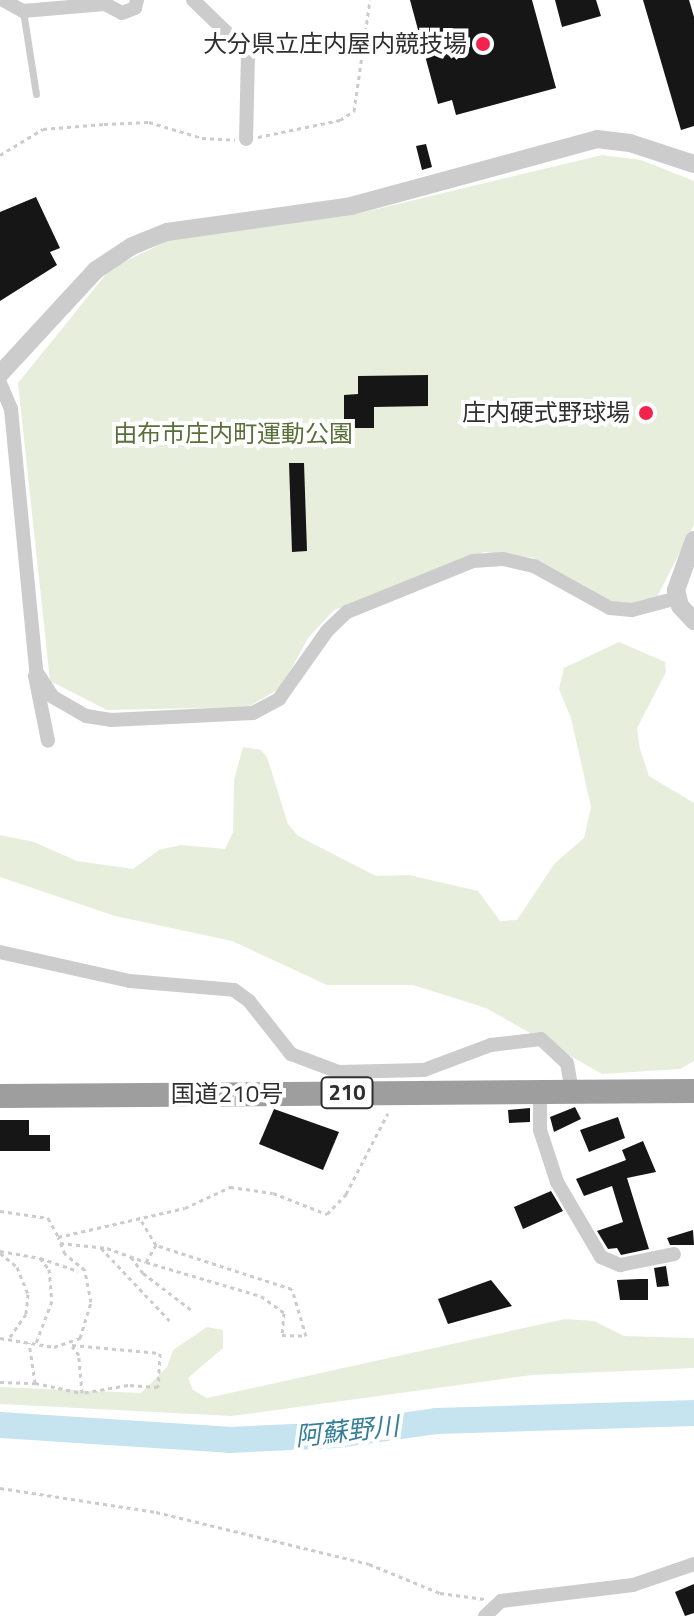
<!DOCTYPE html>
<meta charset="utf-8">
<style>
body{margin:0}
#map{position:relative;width:694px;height:1616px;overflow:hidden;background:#fff;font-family:"Titillium Web","Noto Sans JP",sans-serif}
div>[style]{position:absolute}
.green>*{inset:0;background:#e8eedc}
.river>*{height:26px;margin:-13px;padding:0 13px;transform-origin:13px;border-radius:13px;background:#c6e4ef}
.building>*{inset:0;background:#161616}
.path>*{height:3px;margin-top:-1.5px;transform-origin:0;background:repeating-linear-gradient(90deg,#ccc 0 4px,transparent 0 8px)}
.service>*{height:7px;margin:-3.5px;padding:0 3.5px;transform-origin:3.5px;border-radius:3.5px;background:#ccc}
.minor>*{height:14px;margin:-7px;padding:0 7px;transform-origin:7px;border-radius:7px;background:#ccc}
.tertiary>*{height:18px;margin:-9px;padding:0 9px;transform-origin:9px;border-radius:9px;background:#ccc}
.trunk>*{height:24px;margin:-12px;padding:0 12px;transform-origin:12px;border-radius:12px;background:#9e9e9e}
.dots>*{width:22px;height:22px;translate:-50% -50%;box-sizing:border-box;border:4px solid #fff;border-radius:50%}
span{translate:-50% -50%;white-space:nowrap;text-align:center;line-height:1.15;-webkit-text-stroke:8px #fff;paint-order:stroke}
.shield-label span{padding:2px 6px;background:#fff;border:2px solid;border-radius:6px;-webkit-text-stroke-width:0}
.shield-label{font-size:22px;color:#2f2f2f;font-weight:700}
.poi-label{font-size:24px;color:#2f2f2f}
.right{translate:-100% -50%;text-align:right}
.park-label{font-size:24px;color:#596f38}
.street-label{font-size:24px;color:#2f2f2f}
.water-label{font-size:26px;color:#367f99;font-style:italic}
</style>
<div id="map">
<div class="green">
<i style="clip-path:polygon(602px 155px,641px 160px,694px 181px,694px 525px,657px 597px,636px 604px,614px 602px,534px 558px,484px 552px,334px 610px,308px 638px,281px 688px,248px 707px,107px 710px,50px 681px,18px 383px,111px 268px,174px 238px,352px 215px)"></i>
<i style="clip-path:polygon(619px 642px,665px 662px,666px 672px,637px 728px,640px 749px,649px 776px,694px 803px,694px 1061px,680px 1069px,602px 1074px,486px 1008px,413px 985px,327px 985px,232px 941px,115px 916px,0 877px,0 835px,34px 842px,77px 861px,133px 869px,159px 850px,180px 845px,225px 849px,233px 832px,234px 780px,243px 747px,261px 750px,267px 757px,288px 824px,298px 836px,376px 876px,409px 875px,478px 891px,500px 921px,517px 920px,555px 863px,584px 838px,591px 807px,571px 718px,559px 689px,564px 668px)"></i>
<i style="clip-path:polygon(565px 1319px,594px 1321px,624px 1336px,694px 1338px,694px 1368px,532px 1375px,232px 1416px,0 1404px,0 1387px,141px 1393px,167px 1367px,173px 1350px,207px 1327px,223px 1330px,223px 1348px,188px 1378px,193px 1390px,207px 1398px)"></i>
</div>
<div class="river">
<i style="left:0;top:1425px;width:229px;rotate:3.7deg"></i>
<i style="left:229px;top:1440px;width:108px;rotate:-2.7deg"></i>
<i style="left:337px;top:1435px;width:100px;rotate:-8deg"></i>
<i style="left:436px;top:1421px;width:258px;rotate:-1.8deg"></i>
</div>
<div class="building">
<i style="clip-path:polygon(410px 0,532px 0,556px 88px,456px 115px,452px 100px,438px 104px)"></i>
<i style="clip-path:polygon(555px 0,596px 0,601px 16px,562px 27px)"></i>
<i style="clip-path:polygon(643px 0,689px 0,694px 17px,694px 126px,681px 130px)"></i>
<i style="clip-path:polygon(426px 144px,432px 167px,422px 170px,416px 146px)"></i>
<i style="clip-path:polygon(36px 197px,60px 248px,50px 252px,57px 265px,0 301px,0 212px)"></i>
<i style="clip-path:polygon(428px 375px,428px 406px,374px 407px,374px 428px,344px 428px,344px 395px,358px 394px,358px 376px)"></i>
<i style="clip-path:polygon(289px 463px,304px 463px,307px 551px,292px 552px)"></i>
<i style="clip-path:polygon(575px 1107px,581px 1119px,554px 1132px,550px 1117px)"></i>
<i style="clip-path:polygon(530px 1108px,530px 1122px,509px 1123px,508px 1110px)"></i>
<i style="clip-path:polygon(274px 1109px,339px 1132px,323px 1170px,259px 1144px)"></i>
<i style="clip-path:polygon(618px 1117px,625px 1138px,589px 1152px,580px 1130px)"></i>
<i style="clip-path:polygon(0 1120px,29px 1120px,29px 1135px,50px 1135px,50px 1151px,0 1151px)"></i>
<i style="clip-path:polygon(643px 1141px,656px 1172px,627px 1178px,649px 1249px,621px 1255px,617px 1248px,608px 1249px,597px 1231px,623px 1222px,612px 1186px,584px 1196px,576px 1179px,626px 1160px,622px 1150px)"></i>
<i style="clip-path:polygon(551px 1191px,563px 1211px,523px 1229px,514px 1207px)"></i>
<i style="clip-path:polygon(693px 1230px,694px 1245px,670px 1245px,667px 1238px)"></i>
<i style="clip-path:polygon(666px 1266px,669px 1286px,657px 1287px,654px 1268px)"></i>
<i style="clip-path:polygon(640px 1279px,648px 1279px,648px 1300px,620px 1300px,617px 1280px)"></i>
<i style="clip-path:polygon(491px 1280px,512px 1306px,448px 1324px,438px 1299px)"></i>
<i style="clip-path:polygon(694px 1584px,694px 1613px,685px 1616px,675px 1592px)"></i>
</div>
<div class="path">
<i style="left:258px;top:137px;width:84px;rotate:-11.7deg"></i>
<i style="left:340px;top:120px;width:17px;rotate:-33deg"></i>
<i style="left:354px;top:111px;width:112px;rotate:-81.8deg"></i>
<i style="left:0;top:155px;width:50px;rotate:-31.2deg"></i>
<i style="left:43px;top:129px;width:61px;rotate:-4.7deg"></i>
<i style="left:104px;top:124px;width:45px;rotate:-2.5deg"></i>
<i style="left:149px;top:122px;width:55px;rotate:16.8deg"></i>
<i style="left:202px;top:138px;width:33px;rotate:3deg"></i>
<i style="left:0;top:1211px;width:49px;rotate:8.3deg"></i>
<i style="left:48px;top:1218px;width:21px;rotate:61deg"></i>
<i style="left:60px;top:1243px;width:47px;rotate:6.1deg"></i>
<i style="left:107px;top:1248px;width:41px;rotate:19.7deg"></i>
<i style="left:146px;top:1262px;width:20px;rotate:-60deg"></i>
<i style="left:156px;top:1245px;width:33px;rotate:-121deg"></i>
<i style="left:101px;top:1248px;width:100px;rotate:46.6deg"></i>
<i style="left:0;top:1251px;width:41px;rotate:9.9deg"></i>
<i style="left:40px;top:1258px;width:14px;rotate:51deg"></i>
<i style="left:49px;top:1269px;width:32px;rotate:85deg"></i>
<i style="left:52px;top:1301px;width:45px;rotate:110.9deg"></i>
<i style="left:0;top:1253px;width:22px;rotate:39deg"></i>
<i style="left:17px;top:1267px;width:29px;rotate:68deg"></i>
<i style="left:28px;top:1294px;width:20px;rotate:96deg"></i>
<i style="left:26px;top:1314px;width:28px;rotate:125deg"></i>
<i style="left:131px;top:1257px;width:20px;rotate:53deg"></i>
<i style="left:143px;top:1273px;width:64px;rotate:37.4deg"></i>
<i style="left:40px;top:1258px;width:40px;rotate:18.9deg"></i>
<i style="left:146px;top:1262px;width:120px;rotate:16.5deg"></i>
<i style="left:261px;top:1296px;width:29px;rotate:36deg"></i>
<i style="left:284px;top:1313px;width:22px;rotate:95deg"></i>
<i style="left:282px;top:1335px;width:24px;rotate:2deg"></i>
<i style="left:306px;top:1336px;width:49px;rotate:-106.6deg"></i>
<i style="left:292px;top:1289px;width:143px;rotate:-162.1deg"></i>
<i style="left:0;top:1338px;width:55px;rotate:9.5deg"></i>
<i style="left:54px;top:1347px;width:28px;rotate:-19deg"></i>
<i style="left:80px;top:1338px;width:38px;rotate:-73deg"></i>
<i style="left:91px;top:1302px;width:33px;rotate:-101deg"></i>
<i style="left:85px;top:1270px;width:26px;rotate:-141deg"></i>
<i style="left:65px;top:1254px;width:18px;rotate:-112deg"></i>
<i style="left:58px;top:1237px;width:130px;rotate:-12.9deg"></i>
<i style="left:185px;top:1208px;width:50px;rotate:-25deg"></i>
<i style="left:230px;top:1187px;width:43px;rotate:7.9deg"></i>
<i style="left:273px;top:1193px;width:58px;rotate:21.3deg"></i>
<i style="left:327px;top:1214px;width:28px;rotate:-46deg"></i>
<i style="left:346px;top:1194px;width:91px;rotate:-62.6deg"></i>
<i style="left:72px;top:1345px;width:88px;rotate:5.2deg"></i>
<i style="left:160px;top:1353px;width:34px;rotate:93deg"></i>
<i style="left:158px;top:1387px;width:30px;rotate:-176deg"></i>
<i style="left:128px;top:1385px;width:47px;rotate:170.1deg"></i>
<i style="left:0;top:1382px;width:35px;rotate:2deg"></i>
<i style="left:35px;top:1383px;width:41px;rotate:-98.3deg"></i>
<i style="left:35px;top:1383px;width:48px;rotate:12deg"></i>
<i style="left:82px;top:1393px;width:38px;rotate:-95deg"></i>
<i style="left:79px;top:1355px;width:11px;rotate:-128deg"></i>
<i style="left:0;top:1488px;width:158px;rotate:8.7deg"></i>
<i style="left:156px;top:1512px;width:219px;rotate:13.7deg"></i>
<i style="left:369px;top:1564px;width:77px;rotate:22.2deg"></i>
<i style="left:440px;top:1593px;width:45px;rotate:7.6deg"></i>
</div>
<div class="service">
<i style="left:23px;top:11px;width:84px;rotate:81.1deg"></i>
</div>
<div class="minor">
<i style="left:3px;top:0;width:23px;rotate:29deg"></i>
<i style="left:23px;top:11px;width:82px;rotate:-4.9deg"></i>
<i style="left:105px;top:4px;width:19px;rotate:28deg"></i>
<i style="left:122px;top:13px;width:14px;rotate:-21deg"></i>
<i style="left:135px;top:8px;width:8px;rotate:-76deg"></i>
<i style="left:193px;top:0;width:76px;rotate:43.9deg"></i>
<i style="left:248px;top:53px;width:86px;rotate:91.3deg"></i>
<i style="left:0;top:383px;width:28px;rotate:67deg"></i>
<i style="left:11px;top:409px;width:263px;rotate:84.5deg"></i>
<i style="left:36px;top:671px;width:31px;rotate:57deg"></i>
<i style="left:53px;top:697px;width:38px;rotate:30deg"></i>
<i style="left:86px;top:716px;width:25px;rotate:9deg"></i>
<i style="left:111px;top:720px;width:142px;rotate:-2.8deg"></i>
<i style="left:253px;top:713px;width:30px;rotate:-28deg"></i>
<i style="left:279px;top:699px;width:83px;rotate:-54.8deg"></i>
<i style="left:327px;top:631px;width:28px;rotate:-44deg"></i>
<i style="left:347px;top:612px;width:136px;rotate:-22deg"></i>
<i style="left:473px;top:561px;width:30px;rotate:-4deg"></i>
<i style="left:503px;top:559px;width:32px;rotate:13deg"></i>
<i style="left:534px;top:566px;width:87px;rotate:28.9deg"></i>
<i style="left:610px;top:608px;width:22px;rotate:5deg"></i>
<i style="left:632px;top:610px;width:47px;rotate:-14.9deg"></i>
<i style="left:35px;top:676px;width:66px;rotate:78.7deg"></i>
<i style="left:0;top:952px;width:133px;rotate:12.6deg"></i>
<i style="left:130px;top:981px;width:104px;rotate:4.9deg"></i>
<i style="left:234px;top:990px;width:19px;rotate:36deg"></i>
<i style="left:249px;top:1001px;width:68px;rotate:51.6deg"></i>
<i style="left:291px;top:1054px;width:51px;rotate:20.6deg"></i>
<i style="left:339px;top:1072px;width:85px;rotate:-1.3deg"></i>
<i style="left:424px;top:1070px;width:72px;rotate:-20.5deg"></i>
<i style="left:491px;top:1045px;width:50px;rotate:-6.8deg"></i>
<i style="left:541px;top:1039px;width:35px;rotate:43deg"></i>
<i style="left:567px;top:1063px;width:29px;rotate:80deg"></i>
<i style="left:540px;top:1092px;width:38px;rotate:90deg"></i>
<i style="left:540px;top:1130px;width:55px;rotate:71.9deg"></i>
<i style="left:557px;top:1182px;width:87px;rotate:59.6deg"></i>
<i style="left:601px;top:1257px;width:21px;rotate:23deg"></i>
<i style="left:620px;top:1265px;width:55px;rotate:-11.5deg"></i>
<i style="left:485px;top:1616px;width:22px;rotate:-43deg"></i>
<i style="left:501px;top:1601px;width:133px;rotate:-6.9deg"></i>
<i style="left:633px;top:1585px;width:65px;rotate:-19deg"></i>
</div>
<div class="tertiary">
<i style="left:0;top:374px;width:142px;rotate:-47.3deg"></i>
<i style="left:96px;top:270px;width:43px;rotate:-33.7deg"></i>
<i style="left:132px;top:246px;width:38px;rotate:-22deg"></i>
<i style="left:167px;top:232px;width:186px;rotate:-8deg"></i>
<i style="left:351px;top:206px;width:255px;rotate:-15.2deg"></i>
<i style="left:597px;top:139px;width:33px;rotate:7deg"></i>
<i style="left:630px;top:143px;width:67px;rotate:18.2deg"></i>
<i style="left:694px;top:540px;width:53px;rotate:109.8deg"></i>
<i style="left:676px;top:590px;width:16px;rotate:76deg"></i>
<i style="left:680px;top:606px;width:21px;rotate:47deg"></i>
</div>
<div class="trunk">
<i style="left:0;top:1096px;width:694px;rotate:-0.41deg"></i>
</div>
<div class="dots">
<i style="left:483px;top:44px;background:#f4234d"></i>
<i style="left:646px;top:413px;background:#f4234d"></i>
</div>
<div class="shield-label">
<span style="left:347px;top:1093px">210</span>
</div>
<div class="poi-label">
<span class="right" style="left:467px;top:44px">大分県立庄内屋内競技場</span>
<span class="right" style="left:630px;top:413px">庄内硬式野球場</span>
</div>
<div class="park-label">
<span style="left:233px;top:434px">由布市庄内町運動公園</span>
</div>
<div class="street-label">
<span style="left:227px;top:1094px">国道210号</span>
</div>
<div class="water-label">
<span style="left:347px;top:1431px;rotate:-6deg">阿蘇野川</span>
</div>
</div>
